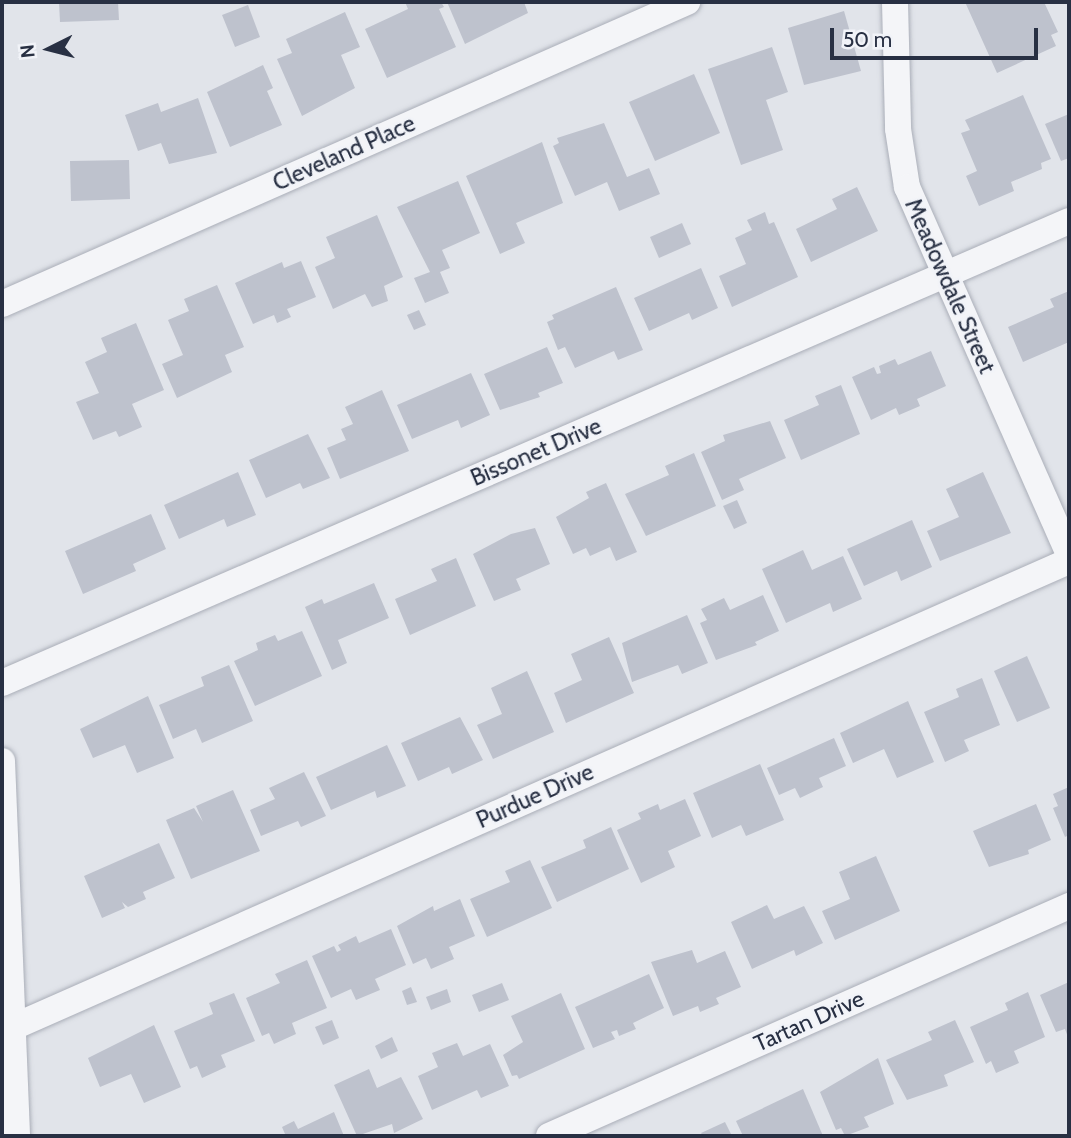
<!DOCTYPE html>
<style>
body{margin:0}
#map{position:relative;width:1071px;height:1138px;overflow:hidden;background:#e1e4ea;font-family:Cabin,sans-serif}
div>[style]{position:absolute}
.building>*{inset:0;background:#bec2cd}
.roads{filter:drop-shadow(0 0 2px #aaaeb8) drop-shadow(0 0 2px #aaaeb8)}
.street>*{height:26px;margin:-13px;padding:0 13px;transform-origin:13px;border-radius:13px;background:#f4f5f8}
span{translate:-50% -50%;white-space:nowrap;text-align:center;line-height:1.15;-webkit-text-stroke:5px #f1f3f8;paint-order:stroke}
.street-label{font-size:23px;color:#283043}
.frame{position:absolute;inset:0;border:4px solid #283043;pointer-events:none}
.north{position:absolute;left:14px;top:14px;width:70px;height:70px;-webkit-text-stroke:5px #f1f3f8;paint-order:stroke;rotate:264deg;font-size:19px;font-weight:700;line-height:28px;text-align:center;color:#283043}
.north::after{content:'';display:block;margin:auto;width:24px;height:32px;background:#283043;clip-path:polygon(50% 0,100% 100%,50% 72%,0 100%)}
.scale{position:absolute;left:830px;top:28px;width:208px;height:32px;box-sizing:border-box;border:4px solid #283043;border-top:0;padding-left:9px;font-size:21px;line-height:24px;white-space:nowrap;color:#283043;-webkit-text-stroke:5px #f1f3f8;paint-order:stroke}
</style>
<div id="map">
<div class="building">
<i style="clip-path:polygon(59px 2px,118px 2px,119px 20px,60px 22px)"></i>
<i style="clip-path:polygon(405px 2px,441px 2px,444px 7px,439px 9px,456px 47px,387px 78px,365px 29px,408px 9px)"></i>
<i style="clip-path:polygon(447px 2px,524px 2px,528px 13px,465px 44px)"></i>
<i style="clip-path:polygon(965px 2px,1044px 2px,1058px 32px,1051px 35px,1056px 46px,997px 73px)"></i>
<i style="clip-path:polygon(248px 5px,260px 37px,235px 47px,222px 15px)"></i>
<i style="clip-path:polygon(844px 11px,861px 71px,804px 85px,788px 28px)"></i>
<i style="clip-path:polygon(345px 12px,360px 47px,341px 55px,355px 88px,302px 116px,277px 59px,292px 53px,286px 39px)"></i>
<i style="clip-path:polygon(772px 47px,788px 92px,766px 100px,783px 150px,741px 165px,708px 69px)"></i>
<i style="clip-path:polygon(263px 65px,273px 88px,267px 91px,282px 125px,230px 147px,207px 92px)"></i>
<i style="clip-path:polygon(694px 74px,720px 133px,655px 161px,629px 102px)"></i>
<i style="clip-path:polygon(1023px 95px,1051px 159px,1041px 163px,1042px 169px,1011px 182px,1014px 191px,979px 206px,966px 176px,977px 171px,961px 133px,970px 130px,965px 120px)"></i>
<i style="clip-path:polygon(198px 98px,217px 153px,169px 164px,161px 143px,138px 151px,125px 115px,158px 103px,161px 112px)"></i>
<i style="clip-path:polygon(1069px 114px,1069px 158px,1061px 161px,1045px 124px)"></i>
<i style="clip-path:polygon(604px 123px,627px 177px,649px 168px,660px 194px,619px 211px,607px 182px,575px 196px,553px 146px,559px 143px,557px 138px)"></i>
<i style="clip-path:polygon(542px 142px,563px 203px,516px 223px,525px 243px,500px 254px,466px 176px)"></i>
<i style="clip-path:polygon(129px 160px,130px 199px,71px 201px,70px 161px)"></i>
<i style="clip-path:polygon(458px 181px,480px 233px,442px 250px,450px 268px,440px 272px,449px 293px,425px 303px,414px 278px,430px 272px,397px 207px)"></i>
<i style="clip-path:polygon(857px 187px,878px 231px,811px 262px,796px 229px,837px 209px,832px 199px)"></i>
<i style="clip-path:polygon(765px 212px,769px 224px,774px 222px,798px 277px,732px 307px,719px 276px,746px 264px,735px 238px,752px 230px,747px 220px)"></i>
<i style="clip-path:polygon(377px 215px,403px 277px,384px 286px,388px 301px,372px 307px,365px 294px,333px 309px,315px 267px,335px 258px,326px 237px)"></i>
<i style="clip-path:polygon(682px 223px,691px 244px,659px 258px,650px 237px)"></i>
<i style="clip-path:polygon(301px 261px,316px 297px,287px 309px,291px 317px,277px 323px,274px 315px,253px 324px,235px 283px,282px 262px,284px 268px)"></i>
<i style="clip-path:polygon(701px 268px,718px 308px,692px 320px,689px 313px,649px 331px,634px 298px)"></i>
<i style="clip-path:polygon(217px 285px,244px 347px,225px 355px,232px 372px,177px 398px,162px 364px,183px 355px,168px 320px,189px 311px,184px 299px)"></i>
<i style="clip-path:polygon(616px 287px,643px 350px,618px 360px,614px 351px,575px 368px,565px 347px,558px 350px,547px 322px,554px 319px,552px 315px)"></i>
<i style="clip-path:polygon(1069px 291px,1069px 342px,1023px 362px,1008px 327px,1054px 307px,1050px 299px)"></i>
<i style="clip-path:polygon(419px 310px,426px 325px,414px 330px,407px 315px)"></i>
<i style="clip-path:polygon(136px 323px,164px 390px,132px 404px,142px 427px,119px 437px,116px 431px,93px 440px,76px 402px,99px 393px,85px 362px,107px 352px,101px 338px)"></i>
<i style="clip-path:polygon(547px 347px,563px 383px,538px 393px,540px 397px,500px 410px,484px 374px)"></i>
<i style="clip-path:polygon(931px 351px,946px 386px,917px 399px,920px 406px,899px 415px,896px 408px,871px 420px,852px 377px,874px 367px,877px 374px,881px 373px,879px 366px,895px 359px,898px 365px)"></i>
<i style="clip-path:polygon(471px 373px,490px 415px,461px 428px,458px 420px,412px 439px,397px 405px)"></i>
<i style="clip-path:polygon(841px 385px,860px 434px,801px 460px,784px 420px,819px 405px,815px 396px)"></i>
<i style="clip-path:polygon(382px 390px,409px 451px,340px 479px,327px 448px,346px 440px,341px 429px,353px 424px,345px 407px)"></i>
<i style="clip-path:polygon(770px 421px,786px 458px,739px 479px,744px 490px,722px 500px,701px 452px,725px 441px,723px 435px)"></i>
<i style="clip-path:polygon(308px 434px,330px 478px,303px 489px,300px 483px,266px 498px,249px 460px)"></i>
<i style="clip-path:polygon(694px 453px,716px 506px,646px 536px,625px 494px,669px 475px,665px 466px)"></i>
<i style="clip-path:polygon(238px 472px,256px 515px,227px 527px,224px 519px,179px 539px,164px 505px)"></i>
<i style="clip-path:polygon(983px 472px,1011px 533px,940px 561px,927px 531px,959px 517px,946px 489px)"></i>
<i style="clip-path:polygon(606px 483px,637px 552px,616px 561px,610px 547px,590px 556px,586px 548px,573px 554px,556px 517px,589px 498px,586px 492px)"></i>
<i style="clip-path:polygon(737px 500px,747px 523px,734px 529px,723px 506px)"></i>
<i style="clip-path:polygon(151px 514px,166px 549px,133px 564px,136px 571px,83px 594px,65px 551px)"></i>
<i style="clip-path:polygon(912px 520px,932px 567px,901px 581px,897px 571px,864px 586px,847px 549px)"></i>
<i style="clip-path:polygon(535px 528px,550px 564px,516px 579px,521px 590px,494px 601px,473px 554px,511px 534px)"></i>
<i style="clip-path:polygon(803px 550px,812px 570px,843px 556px,862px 599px,833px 612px,830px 603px,786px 623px,762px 569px)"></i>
<i style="clip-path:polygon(456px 558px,476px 606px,410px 635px,395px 599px,437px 581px,431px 569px)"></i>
<i style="clip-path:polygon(374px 583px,389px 618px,338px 640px,347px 663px,332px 670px,305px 607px,322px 599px,324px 604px)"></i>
<i style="clip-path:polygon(763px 595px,779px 631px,755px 642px,757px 645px,716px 660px,700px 623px,707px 620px,701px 609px,724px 598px,730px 610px)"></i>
<i style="clip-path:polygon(687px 615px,708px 663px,682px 674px,678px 665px,632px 682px,622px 643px)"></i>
<i style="clip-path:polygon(302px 631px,322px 676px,255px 706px,234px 661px,258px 650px,256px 643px,275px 635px,278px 641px)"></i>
<i style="clip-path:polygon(609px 637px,634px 693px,566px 723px,554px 693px,582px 680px,571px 654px)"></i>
<i style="clip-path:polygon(1027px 656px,1050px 708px,1017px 722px,994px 671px)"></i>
<i style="clip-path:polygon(229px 665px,253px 721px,202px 743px,196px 729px,173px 739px,159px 705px,204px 686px,201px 677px)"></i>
<i style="clip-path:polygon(527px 671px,554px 732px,493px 759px,477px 725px,502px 714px,491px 688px)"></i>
<i style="clip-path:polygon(982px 678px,1000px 725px,964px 740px,969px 751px,945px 762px,924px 712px,959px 697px,956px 689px)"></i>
<i style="clip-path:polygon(148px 696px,174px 758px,137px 773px,125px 745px,93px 758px,80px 729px)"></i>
<i style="clip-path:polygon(908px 701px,934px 762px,897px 778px,884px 749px,853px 763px,840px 733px)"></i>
<i style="clip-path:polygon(460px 717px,483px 760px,452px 774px,449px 767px,418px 781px,401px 743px)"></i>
<i style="clip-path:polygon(834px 738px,846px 766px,819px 778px,823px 787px,800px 798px,795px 788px,779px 795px,767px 768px)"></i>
<i style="clip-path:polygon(387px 745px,406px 786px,377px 798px,375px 791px,331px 810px,316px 777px)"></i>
<i style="clip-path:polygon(760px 764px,784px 820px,746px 836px,741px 825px,712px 838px,693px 793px)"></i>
<i style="clip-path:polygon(304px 772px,326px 816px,301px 827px,298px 821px,261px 836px,250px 810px,275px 799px,269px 788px)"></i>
<i style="clip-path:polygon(1069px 787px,1069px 835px,1065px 837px,1053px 808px,1058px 806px,1053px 794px)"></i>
<i style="clip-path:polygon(233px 790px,260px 851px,191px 879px,166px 820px,194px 808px,203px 822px,196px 806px)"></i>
<i style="clip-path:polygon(685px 799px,701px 836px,668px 851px,675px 867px,641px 883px,617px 830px,641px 819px,638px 813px,658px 804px,660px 810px)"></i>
<i style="clip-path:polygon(1036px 804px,1051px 840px,1028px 850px,1029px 854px,989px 867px,973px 831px)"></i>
<i style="clip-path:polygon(611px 827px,629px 869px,557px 902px,541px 867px,586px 848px,583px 840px)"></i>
<i style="clip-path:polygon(159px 843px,175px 878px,143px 892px,146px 899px,128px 907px,122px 902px,125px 908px,102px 918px,84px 876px)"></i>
<i style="clip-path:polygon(876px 856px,900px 911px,835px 940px,822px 911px,850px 899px,839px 872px)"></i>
<i style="clip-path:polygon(530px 860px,552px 908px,487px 937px,470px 899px,510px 882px,505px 871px)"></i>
<i style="clip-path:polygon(460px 899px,475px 936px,449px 947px,454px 959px,431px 969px,426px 958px,413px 964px,397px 926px,433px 906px,434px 911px)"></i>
<i style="clip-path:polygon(767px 905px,774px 919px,804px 906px,823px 943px,796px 956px,794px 950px,752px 969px,731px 922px)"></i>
<i style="clip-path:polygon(391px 929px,406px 965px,375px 979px,380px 990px,356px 1000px,351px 989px,331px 998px,312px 956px,334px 946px,337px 952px,341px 950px,338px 945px,356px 936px,359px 943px)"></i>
<i style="clip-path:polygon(692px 950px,697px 963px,725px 951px,741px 987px,716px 998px,719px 1004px,700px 1012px,698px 1006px,673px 1016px,651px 962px)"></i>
<i style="clip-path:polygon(307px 960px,327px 1008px,292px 1023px,296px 1034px,274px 1044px,269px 1033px,262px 1036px,246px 998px,280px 983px,275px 974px)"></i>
<i style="clip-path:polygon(649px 974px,664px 1008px,633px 1023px,636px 1029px,619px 1036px,617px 1030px,611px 1032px,615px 1039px,593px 1048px,575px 1007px)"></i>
<i style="clip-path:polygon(1069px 982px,1069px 1040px,1065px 1029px,1056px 1032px,1040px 995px)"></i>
<i style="clip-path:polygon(502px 983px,509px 1000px,479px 1012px,472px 995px)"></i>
<i style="clip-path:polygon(411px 987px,417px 1002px,407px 1005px,402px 991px)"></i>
<i style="clip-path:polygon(447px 989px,451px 1002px,431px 1010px,426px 997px)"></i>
<i style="clip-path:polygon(1028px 992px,1045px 1037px,1014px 1051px,1019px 1063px,996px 1073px,991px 1061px,986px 1064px,970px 1027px,1008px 1010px,1005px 1003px)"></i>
<i style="clip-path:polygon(234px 993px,255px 1041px,221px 1055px,226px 1067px,202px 1078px,197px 1066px,190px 1069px,174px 1031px,213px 1014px,209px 1003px)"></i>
<i style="clip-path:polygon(561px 993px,585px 1049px,519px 1079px,517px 1075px,512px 1076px,503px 1055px,523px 1042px,511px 1016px)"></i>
<i style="clip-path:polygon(332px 1020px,339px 1038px,323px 1045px,315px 1027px)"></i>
<i style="clip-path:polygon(955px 1020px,974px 1062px,944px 1075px,948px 1086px,907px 1100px,886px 1060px,932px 1040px,928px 1032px)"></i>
<i style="clip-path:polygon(154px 1025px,181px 1087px,144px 1103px,131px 1074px,100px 1087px,88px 1058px)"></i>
<i style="clip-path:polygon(392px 1037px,398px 1051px,381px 1059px,375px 1046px)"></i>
<i style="clip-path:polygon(457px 1043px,463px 1056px,490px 1044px,509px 1086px,481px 1098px,477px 1090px,432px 1110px,418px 1076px,438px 1067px,432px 1053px)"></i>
<i style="clip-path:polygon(878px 1058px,894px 1104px,864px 1117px,869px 1127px,845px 1136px,841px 1128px,836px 1130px,820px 1092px)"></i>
<i style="clip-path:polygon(369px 1069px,377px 1088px,401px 1077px,423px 1119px,394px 1133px,392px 1124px,357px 1136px,334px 1085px)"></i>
<i style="clip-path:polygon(803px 1089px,823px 1136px,743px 1136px,736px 1121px)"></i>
<i style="clip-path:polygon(334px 1112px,344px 1136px,281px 1136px,285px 1134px,282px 1127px,294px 1121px,298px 1129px)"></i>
<i style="clip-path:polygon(725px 1122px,732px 1136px,703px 1136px,701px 1133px)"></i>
</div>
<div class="roads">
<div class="street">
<i style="left:895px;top:2px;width:127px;rotate:88.6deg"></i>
<i style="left:898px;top:129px;width:59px;rotate:81.2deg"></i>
<i style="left:907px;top:187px;width:402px;rotate:66.2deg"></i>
<i style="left:2px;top:304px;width:749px;rotate:-23.79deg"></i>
<i style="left:2px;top:683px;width:1163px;rotate:-23.41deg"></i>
<i style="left:2px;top:761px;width:375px;rotate:87.7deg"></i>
<i style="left:2px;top:1032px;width:1166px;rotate:-23.82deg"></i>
<i style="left:549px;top:1136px;width:569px;rotate:-23.86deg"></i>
</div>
</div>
<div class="street-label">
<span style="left:344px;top:153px;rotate:-24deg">Cleveland Place</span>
<span style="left:950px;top:286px;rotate:66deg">Meadowdale Street</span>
<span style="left:536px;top:452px;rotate:-23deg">Bissonet Drive</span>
<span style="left:535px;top:796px;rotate:-24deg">Purdue Drive</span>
<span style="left:809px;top:1021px;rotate:-24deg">Tartan Drive</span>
</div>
<div class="frame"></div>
<div class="north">N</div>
<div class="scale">50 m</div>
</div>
